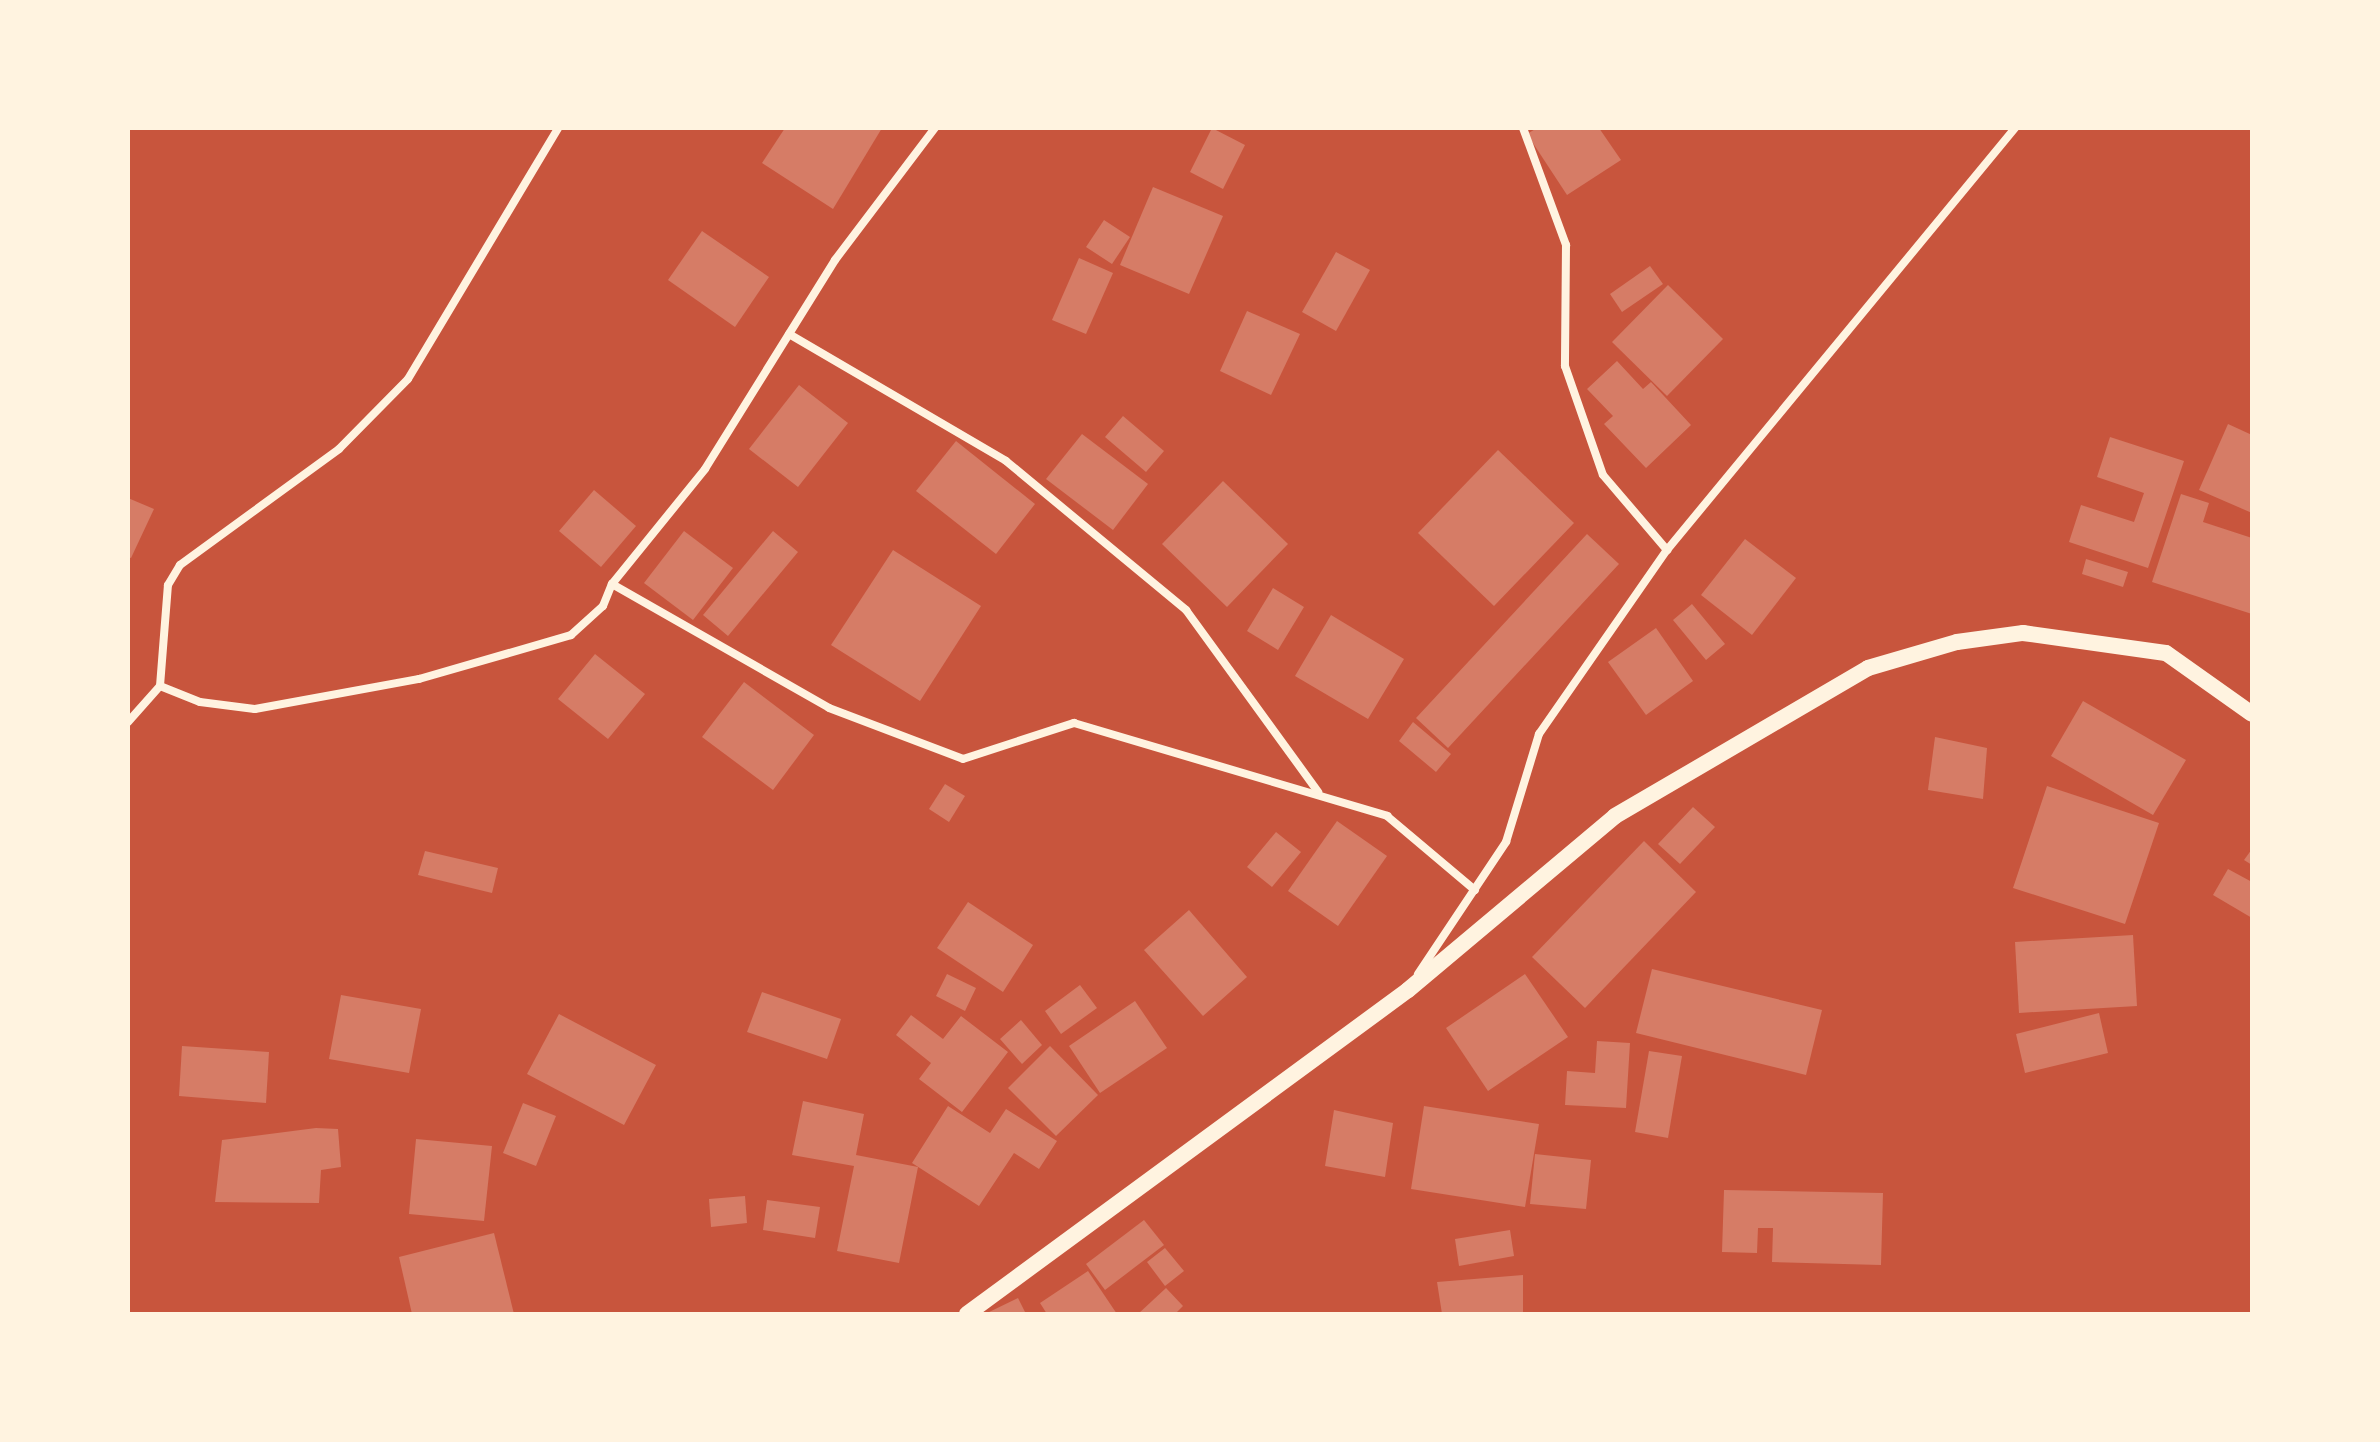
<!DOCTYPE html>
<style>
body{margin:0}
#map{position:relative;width:2380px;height:1442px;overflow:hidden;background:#c8553d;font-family:Cabin,sans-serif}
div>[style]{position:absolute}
.building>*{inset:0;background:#d67c66}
.minor>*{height:8px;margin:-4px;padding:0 4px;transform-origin:4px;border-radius:4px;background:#fff3e0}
.secondary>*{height:16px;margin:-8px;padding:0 8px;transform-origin:8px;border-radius:8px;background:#fff3e0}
span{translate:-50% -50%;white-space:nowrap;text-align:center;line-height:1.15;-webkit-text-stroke:7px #fff3e0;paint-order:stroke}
.frame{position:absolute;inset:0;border:130px solid #fff3e0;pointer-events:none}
</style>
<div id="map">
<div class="building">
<i style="clip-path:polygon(785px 128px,882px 128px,833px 209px,762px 163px)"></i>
<i style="clip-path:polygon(1212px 128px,1245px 145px,1223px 189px,1190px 172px)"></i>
<i style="clip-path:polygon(1537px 128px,1599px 128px,1621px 160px,1567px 195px,1527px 134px)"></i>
<i style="clip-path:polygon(1153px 187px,1223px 216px,1189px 294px,1120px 265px)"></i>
<i style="clip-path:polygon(1104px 220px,1130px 237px,1112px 264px,1086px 247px)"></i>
<i style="clip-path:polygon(702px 231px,769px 277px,735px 327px,668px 280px)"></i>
<i style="clip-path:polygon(1336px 252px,1370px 270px,1336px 331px,1302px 312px)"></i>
<i style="clip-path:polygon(1079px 258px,1113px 273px,1086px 334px,1052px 320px)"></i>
<i style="clip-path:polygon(1650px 266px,1663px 284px,1622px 312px,1610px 294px)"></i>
<i style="clip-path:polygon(1668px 285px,1723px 339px,1667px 396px,1612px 342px)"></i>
<i style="clip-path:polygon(1247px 311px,1300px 334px,1271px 395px,1220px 371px)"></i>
<i style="clip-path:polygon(1617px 361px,1643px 389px,1651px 382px,1691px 425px,1646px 468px,1604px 424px,1613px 416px,1587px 389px)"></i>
<i style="clip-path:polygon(799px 385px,848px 423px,798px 487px,749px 449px)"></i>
<i style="clip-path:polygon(1123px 416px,1164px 451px,1146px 472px,1105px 437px)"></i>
<i style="clip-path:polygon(2228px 424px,2252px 435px,2252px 513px,2199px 490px)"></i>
<i style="clip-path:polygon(1082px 434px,1148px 484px,1113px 530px,1046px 479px)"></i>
<i style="clip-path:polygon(2110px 437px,2184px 461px,2148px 568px,2069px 542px,2081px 505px,2134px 522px,2144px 493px,2097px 477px)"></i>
<i style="clip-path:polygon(956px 441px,1035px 504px,996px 554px,916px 491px)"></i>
<i style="clip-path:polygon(1498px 450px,1574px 523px,1494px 606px,1418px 533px)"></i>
<i style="clip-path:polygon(1223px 481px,1288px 544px,1227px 607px,1162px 544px)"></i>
<i style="clip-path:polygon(594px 490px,636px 526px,601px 567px,559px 531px)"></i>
<i style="clip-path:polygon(2181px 494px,2209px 503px,2203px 522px,2252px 538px,2252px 614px,2152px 582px)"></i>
<i style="clip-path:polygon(128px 498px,154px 509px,131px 558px,128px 557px)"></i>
<i style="clip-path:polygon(684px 531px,733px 568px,693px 620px,644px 583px)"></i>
<i style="clip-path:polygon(773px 531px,798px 552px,728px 636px,703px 615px)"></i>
<i style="clip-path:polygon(1587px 534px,1619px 564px,1448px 748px,1416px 718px)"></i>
<i style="clip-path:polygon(1745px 539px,1796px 578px,1752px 635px,1701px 595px)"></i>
<i style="clip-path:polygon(893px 550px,981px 606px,920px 701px,831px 645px)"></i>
<i style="clip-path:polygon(2086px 559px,2128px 572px,2123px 587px,2082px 574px)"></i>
<i style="clip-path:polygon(1273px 588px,1304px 607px,1278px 650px,1247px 631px)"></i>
<i style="clip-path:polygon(1692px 604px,1725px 644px,1706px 660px,1673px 620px)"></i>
<i style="clip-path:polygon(1331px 615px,1404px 659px,1368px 719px,1295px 676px)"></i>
<i style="clip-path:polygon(1656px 628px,1693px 681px,1646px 715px,1608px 662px)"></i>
<i style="clip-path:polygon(595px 654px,645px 694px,608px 739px,558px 699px)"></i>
<i style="clip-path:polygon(744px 682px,814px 735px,773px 790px,702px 737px)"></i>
<i style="clip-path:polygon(2083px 701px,2186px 760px,2153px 815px,2051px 756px)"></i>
<i style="clip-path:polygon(1413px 722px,1451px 754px,1436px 772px,1399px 741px)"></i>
<i style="clip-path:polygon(1935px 737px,1987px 748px,1983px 799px,1928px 790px)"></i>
<i style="clip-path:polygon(945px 784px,965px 796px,949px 822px,929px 809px)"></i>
<i style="clip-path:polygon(2047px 786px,2159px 823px,2125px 924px,2013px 888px)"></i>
<i style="clip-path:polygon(1693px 807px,1715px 827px,1680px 864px,1658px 844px)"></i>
<i style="clip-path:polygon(1337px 821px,1387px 856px,1338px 926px,1288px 891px)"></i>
<i style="clip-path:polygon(1276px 832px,1301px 852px,1272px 887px,1247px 867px)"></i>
<i style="clip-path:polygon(1644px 841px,1696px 892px,1585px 1008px,1532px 957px)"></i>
<i style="clip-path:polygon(2252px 849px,2252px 865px,2244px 860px)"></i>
<i style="clip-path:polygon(425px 851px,498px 868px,492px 893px,418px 875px)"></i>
<i style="clip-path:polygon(2228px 869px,2252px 882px,2252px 918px,2213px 895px)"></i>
<i style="clip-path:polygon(968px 902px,1033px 945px,1003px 992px,937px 948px)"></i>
<i style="clip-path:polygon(1189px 910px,1247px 977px,1203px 1016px,1144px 950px)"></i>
<i style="clip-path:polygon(2133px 935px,2137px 1006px,2019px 1013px,2015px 942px)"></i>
<i style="clip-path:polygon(1652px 969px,1822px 1010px,1806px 1075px,1636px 1033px)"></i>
<i style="clip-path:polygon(947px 974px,976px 988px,965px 1011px,936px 996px)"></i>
<i style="clip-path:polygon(1525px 974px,1568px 1037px,1488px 1091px,1446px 1028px)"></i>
<i style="clip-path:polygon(1080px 985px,1097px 1008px,1061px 1034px,1045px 1011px)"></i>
<i style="clip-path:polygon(762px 992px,841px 1019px,827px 1059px,747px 1032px)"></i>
<i style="clip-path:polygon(341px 995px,421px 1009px,409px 1073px,329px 1059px)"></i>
<i style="clip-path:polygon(1135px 1001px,1167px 1048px,1100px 1093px,1069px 1046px)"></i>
<i style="clip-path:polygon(2099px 1013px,2108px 1053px,2025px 1073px,2016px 1034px)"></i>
<i style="clip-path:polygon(559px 1014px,656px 1065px,624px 1125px,527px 1074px)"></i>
<i style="clip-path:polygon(911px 1015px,943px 1039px,961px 1016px,1008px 1052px,962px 1112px,919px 1079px,931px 1063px,896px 1035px)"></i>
<i style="clip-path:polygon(1021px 1020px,1042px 1045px,1022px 1064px,1000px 1039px)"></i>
<i style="clip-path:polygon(1597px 1041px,1630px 1043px,1626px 1108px,1565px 1105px,1567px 1071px,1595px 1073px)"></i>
<i style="clip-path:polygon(182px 1046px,269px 1052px,266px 1103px,179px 1096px)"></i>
<i style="clip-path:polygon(1050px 1046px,1098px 1095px,1056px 1136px,1008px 1088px)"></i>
<i style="clip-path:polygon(1649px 1051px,1682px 1056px,1668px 1138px,1635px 1132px)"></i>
<i style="clip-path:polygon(803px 1101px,864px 1114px,856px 1155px,918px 1167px,899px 1263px,837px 1251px,854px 1166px,792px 1155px)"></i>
<i style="clip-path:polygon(523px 1103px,556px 1116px,536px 1166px,503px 1153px)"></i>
<i style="clip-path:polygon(948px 1106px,990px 1133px,1006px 1109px,1057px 1141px,1039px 1169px,1014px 1153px,979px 1206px,912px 1163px)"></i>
<i style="clip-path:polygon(1424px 1106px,1539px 1124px,1525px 1207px,1411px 1189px)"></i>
<i style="clip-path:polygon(1334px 1110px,1393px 1123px,1385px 1177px,1325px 1166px)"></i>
<i style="clip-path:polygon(316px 1128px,338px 1129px,341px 1167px,321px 1170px,319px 1203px,215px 1202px,222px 1140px)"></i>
<i style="clip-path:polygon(416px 1139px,492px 1146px,484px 1221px,409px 1214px)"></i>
<i style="clip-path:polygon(1535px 1154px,1591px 1160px,1586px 1209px,1530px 1204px)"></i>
<i style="clip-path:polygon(1724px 1190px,1883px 1193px,1881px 1265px,1772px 1262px,1773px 1228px,1758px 1228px,1757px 1253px,1722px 1252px)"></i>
<i style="clip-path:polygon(745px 1196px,747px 1223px,711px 1227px,709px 1199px)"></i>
<i style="clip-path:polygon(767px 1200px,820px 1207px,815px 1238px,763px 1230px)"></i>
<i style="clip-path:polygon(1144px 1220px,1164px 1245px,1105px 1290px,1086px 1264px)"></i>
<i style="clip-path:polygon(1510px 1230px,1514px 1256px,1459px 1266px,1455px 1239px)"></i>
<i style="clip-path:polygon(494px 1233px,514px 1314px,412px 1314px,399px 1257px)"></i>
<i style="clip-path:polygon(1165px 1248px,1184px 1271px,1165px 1286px,1147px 1262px)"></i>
<i style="clip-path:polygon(1088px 1271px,1117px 1314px,1047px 1314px,1040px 1303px)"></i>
<i style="clip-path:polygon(1523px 1275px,1523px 1314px,1442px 1314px,1437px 1282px)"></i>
<i style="clip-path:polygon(1166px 1288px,1183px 1306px,1175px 1314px,1138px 1314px)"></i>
<i style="clip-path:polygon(1018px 1298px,1026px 1314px,985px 1314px)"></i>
</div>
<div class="minor">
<i style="left:1523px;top:128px;width:125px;rotate:69.8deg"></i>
<i style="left:1566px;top:245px;width:121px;rotate:90.5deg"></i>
<i style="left:1565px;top:366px;width:115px;rotate:70.8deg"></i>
<i style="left:1603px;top:475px;width:99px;rotate:49.5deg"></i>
<i style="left:789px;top:334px;width:251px;rotate:30.3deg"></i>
<i style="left:1006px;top:461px;width:234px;rotate:39.6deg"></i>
<i style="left:1186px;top:610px;width:225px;rotate:54deg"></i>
<i style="left:612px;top:584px;width:250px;rotate:29.7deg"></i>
<i style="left:829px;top:708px;width:143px;rotate:20.8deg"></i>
<i style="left:963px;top:759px;width:117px;rotate:-18deg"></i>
<i style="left:1074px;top:723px;width:327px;rotate:16.5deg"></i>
<i style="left:1387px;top:816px;width:115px;rotate:40.1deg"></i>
<i style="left:160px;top:686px;width:101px;rotate:-85.5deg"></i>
<i style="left:168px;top:585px;width:23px;rotate:-59deg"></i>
<i style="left:180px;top:565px;width:197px;rotate:-36.1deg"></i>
<i style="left:339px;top:449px;width:98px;rotate:-45.4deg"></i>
<i style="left:408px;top:379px;width:292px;rotate:-59.1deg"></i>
<i style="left:128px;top:722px;width:48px;rotate:-48.4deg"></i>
<i style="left:160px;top:686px;width:43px;rotate:21.8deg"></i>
<i style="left:200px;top:702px;width:55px;rotate:7.3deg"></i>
<i style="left:255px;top:709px;width:167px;rotate:-10.4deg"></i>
<i style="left:419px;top:679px;width:158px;rotate:-16.1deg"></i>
<i style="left:571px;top:635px;width:43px;rotate:-42.2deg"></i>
<i style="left:603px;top:606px;width:24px;rotate:-68deg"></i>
<i style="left:612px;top:584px;width:148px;rotate:-51deg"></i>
<i style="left:705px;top:469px;width:246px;rotate:-58.1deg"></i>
<i style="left:835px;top:260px;width:166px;rotate:-52.9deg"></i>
<i style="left:1418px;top:974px;width:159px;rotate:-56.3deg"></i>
<i style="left:1506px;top:842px;width:113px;rotate:-73deg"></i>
<i style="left:1539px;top:734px;width:224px;rotate:-55.2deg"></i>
<i style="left:1667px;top:550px;width:547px;rotate:-50.49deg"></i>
</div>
<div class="secondary">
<i style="left:967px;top:1314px;width:547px;rotate:-36.3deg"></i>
<i style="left:1408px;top:990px;width:270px;rotate:-40deg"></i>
<i style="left:1615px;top:816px;width:293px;rotate:-30.3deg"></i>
<i style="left:1868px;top:668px;width:93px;rotate:-16.3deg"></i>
<i style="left:1957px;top:642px;width:67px;rotate:-7.8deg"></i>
<i style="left:2023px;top:633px;width:144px;rotate:8deg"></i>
<i style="left:2166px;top:653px;width:105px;rotate:35.3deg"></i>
</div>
<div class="frame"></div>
</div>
